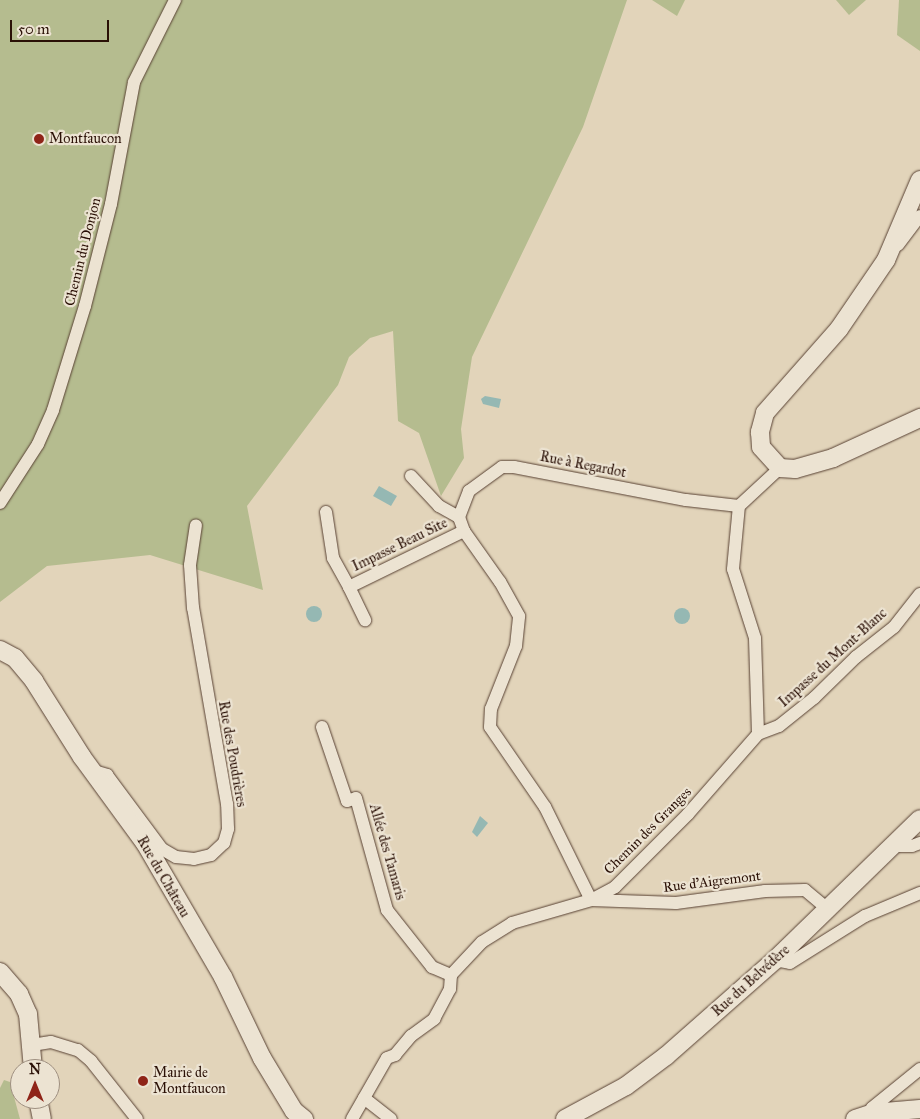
<!DOCTYPE html>
<meta charset="utf-8">
<style>
body{margin:0}
#map{position:relative;width:920px;height:1119px;overflow:hidden;background:#e2d4ba;font-family:"IM FELL Great Primer",serif}
div>[style]{position:absolute}
.green>*{inset:0;background:#b5bc8f}
.water>*{inset:0;background:#95b8b3}
.round{border-radius:50%}
.roads{filter:drop-shadow(0 0 1px #584133) drop-shadow(0 0 1px #584133)}
.street>*{height:12px;margin:-6px;padding:0 6px;transform-origin:6px;border-radius:6px;background:#ece3d2}
.secondary>*{height:18px;margin:-9px;padding:0 9px;transform-origin:9px;border-radius:9px;background:#ece3d2}
.dots>*{width:14px;height:14px;translate:-50% -50%;box-sizing:border-box;border:2px solid #ece3d2;border-radius:50%}
span{translate:-50% -50%;white-space:nowrap;text-align:center;line-height:1.15;-webkit-text-stroke:4.5px #ece3d2;paint-order:stroke}
.poi-label{font-size:14px;color:#2a1006}
.left{translate:0 -50%;text-align:left}
.street-label{font-size:14px;color:#2a1006}
.north{position:absolute;left:10px;top:1059px;width:50px;height:50px;box-sizing:border-box;background:#ece3d2;border:1px solid #9e8f80;border-radius:50%;rotate:0deg;font-size:14px;font-weight:700;line-height:20px;text-align:center;color:#2a1006}
.north::after{content:'';display:block;margin:auto;width:18px;height:22px;background:#8f2418;clip-path:polygon(50% 0,100% 100%,50% 72%,0 100%)}
.scale{position:absolute;left:10px;top:20px;width:99px;height:22px;box-sizing:border-box;border:2px solid #2a1006;border-top:0;padding-left:6px;font-size:15px;line-height:18px;white-space:nowrap;color:#2a1006;-webkit-text-stroke:4px #ece3d2;paint-order:stroke}
</style>
<div id="map">
<div class="green">
<i style="clip-path:polygon(0 0,627px 0,583px 127px,472px 357px,461px 429px,464px 458px,441px 496px,419px 433px,398px 421px,393px 331px,370px 338px,349px 357px,338px 385px,247px 506px,263px 590px,150px 555px,47px 566px,0 602px)"></i>
<i style="clip-path:polygon(652px 0,685px 0,677px 16px)"></i>
<i style="clip-path:polygon(836px 0,866px 0,849px 15px)"></i>
<i style="clip-path:polygon(899px 0,920px 0,920px 51px,897px 35px)"></i>
<i style="clip-path:polygon(4px 1080px,10px 1082px,20px 1119px,0 1119px,0 1088px)"></i>
</div>
<div class="water">
<i style="clip-path:polygon(485px 396px,501px 399px,499px 408px,483px 404px,481px 399px)"></i>
<i style="clip-path:polygon(379px 486px,397px 496px,391px 506px,373px 496px)"></i>
<i class="round" style="left:306px;top:606px;width:16px;height:16px"></i>
<i class="round" style="left:674px;top:608px;width:16px;height:16px"></i>
<i style="clip-path:polygon(480px 816px,488px 823px,477px 837px,472px 832px)"></i>
</div>
<div class="roads">
<div class="street">
<i style="left:898px;top:245px;width:36px;rotate:-53deg"></i>
<i style="left:411px;top:476px;width:41px;rotate:47deg"></i>
<i style="left:439px;top:506px;width:23px;rotate:29deg"></i>
<i style="left:0;top:503px;width:70px;rotate:-57.2deg"></i>
<i style="left:38px;top:444px;width:37px;rotate:-66deg"></i>
<i style="left:53px;top:410px;width:109px;rotate:-72.9deg"></i>
<i style="left:85px;top:306px;width:105px;rotate:-75.7deg"></i>
<i style="left:111px;top:204px;width:124px;rotate:-79.3deg"></i>
<i style="left:134px;top:82px;width:92px;rotate:-63.4deg"></i>
<i style="left:326px;top:512px;width:47px;rotate:81.3deg"></i>
<i style="left:333px;top:558px;width:33px;rotate:61deg"></i>
<i style="left:349px;top:587px;width:128px;rotate:-26deg"></i>
<i style="left:349px;top:587px;width:37px;rotate:64deg"></i>
<i style="left:322px;top:727px;width:78px;rotate:71.3deg"></i>
<i style="left:347px;top:801px;width:9px;rotate:-18deg"></i>
<i style="left:356px;top:798px;width:116px;rotate:74.5deg"></i>
<i style="left:387px;top:910px;width:73px;rotate:51.7deg"></i>
<i style="left:432px;top:967px;width:21px;rotate:23deg"></i>
<i style="left:758px;top:734px;width:22px;rotate:-21deg"></i>
<i style="left:779px;top:726px;width:45px;rotate:-38.7deg"></i>
<i style="left:814px;top:698px;width:59px;rotate:-44.3deg"></i>
<i style="left:856px;top:657px;width:48px;rotate:-38.3deg"></i>
<i style="left:894px;top:627px;width:42px;rotate:-51.8deg"></i>
<i style="left:94px;top:771px;width:14px;rotate:17deg"></i>
<i style="left:107px;top:775px;width:92px;rotate:53.4deg"></i>
<i style="left:162px;top:849px;width:16px;rotate:30deg"></i>
<i style="left:176px;top:857px;width:18px;rotate:6deg"></i>
<i style="left:194px;top:859px;width:17px;rotate:-13deg"></i>
<i style="left:211px;top:855px;width:18px;rotate:-43deg"></i>
<i style="left:224px;top:843px;width:15px;rotate:-74deg"></i>
<i style="left:228px;top:829px;width:25px;rotate:-92deg"></i>
<i style="left:227px;top:804px;width:199px;rotate:-99.8deg"></i>
<i style="left:193px;top:608px;width:43px;rotate:-94deg"></i>
<i style="left:190px;top:565px;width:40px;rotate:-81.5deg"></i>
<i style="left:896px;top:846px;width:16px"></i>
<i style="left:912px;top:846px;width:9px;rotate:-21deg"></i>
<i style="left:591px;top:900px;width:104px;rotate:-116.3deg"></i>
<i style="left:545px;top:807px;width:97px;rotate:-124.5deg"></i>
<i style="left:490px;top:727px;width:18px;rotate:-87deg"></i>
<i style="left:491px;top:709px;width:68px;rotate:-68.4deg"></i>
<i style="left:516px;top:646px;width:30px;rotate:-84deg"></i>
<i style="left:519px;top:616px;width:39px;rotate:-119deg"></i>
<i style="left:500px;top:582px;width:62px;rotate:-125.2deg"></i>
<i style="left:464px;top:531px;width:15px;rotate:-110deg"></i>
<i style="left:459px;top:517px;width:28px;rotate:-69deg"></i>
<i style="left:469px;top:491px;width:41px;rotate:-36deg"></i>
<i style="left:502px;top:467px;width:12px"></i>
<i style="left:514px;top:467px;width:175px;rotate:10.9deg"></i>
<i style="left:686px;top:500px;width:53px;rotate:6.5deg"></i>
<i style="left:591px;top:900px;width:85px;rotate:2deg"></i>
<i style="left:676px;top:903px;width:90px;rotate:-7.7deg"></i>
<i style="left:765px;top:891px;width:40px;rotate:-1.4deg"></i>
<i style="left:805px;top:890px;width:31px;rotate:40deg"></i>
<i style="left:775px;top:960px;width:15px;rotate:11deg"></i>
<i style="left:790px;top:963px;width:89px;rotate:-32.1deg"></i>
<i style="left:865px;top:916px;width:60px;rotate:-22.7deg"></i>
<i style="left:32px;top:1045px;width:19px;rotate:-9deg"></i>
<i style="left:51px;top:1042px;width:28px;rotate:17deg"></i>
<i style="left:78px;top:1050px;width:17px;rotate:40deg"></i>
<i style="left:91px;top:1061px;width:74px;rotate:51.6deg"></i>
<i style="left:364px;top:1098px;width:34px;rotate:38deg"></i>
<i style="left:873px;top:1113px;width:5px;rotate:-101deg"></i>
<i style="left:872px;top:1108px;width:62px;rotate:-39.1deg"></i>
<i style="left:352px;top:1119px;width:70px;rotate:-60.2deg"></i>
<i style="left:387px;top:1058px;width:9px;rotate:-21deg"></i>
<i style="left:395px;top:1055px;width:25px;rotate:-50deg"></i>
<i style="left:411px;top:1036px;width:29px;rotate:-36deg"></i>
<i style="left:434px;top:1019px;width:34px;rotate:-62deg"></i>
<i style="left:450px;top:989px;width:14px;rotate:-86deg"></i>
<i style="left:451px;top:975px;width:45px;rotate:-46.8deg"></i>
<i style="left:482px;top:942px;width:36px;rotate:-32deg"></i>
<i style="left:512px;top:923px;width:82px;rotate:-16.2deg"></i>
<i style="left:591px;top:900px;width:27px;rotate:-28deg"></i>
<i style="left:615px;top:887px;width:103px;rotate:-45deg"></i>
<i style="left:688px;top:814px;width:106px;rotate:-48.8deg"></i>
<i style="left:758px;top:734px;width:96px;rotate:-91.8deg"></i>
<i style="left:755px;top:638px;width:72px;rotate:-107.7deg"></i>
<i style="left:733px;top:569px;width:63px;rotate:-84.6deg"></i>
<i style="left:739px;top:506px;width:56px;rotate:-42.8deg"></i>
</div>
<div class="secondary">
<i style="left:920px;top:180px;width:87px;rotate:113deg"></i>
<i style="left:886px;top:260px;width:83px;rotate:124.3deg"></i>
<i style="left:839px;top:329px;width:112px;rotate:131.4deg"></i>
<i style="left:765px;top:413px;width:20px;rotate:105deg"></i>
<i style="left:760px;top:432px;width:15px;rotate:86deg"></i>
<i style="left:761px;top:447px;width:28px;rotate:48deg"></i>
<i style="left:780px;top:468px;width:15px;rotate:4deg"></i>
<i style="left:795px;top:469px;width:40px;rotate:-16deg"></i>
<i style="left:833px;top:458px;width:96px;rotate:-24.7deg"></i>
<i style="left:0;top:650px;width:17px;rotate:28deg"></i>
<i style="left:15px;top:658px;width:30px;rotate:50deg"></i>
<i style="left:34px;top:681px;width:90px;rotate:57.7deg"></i>
<i style="left:82px;top:757px;width:107px;rotate:53.8deg"></i>
<i style="left:145px;top:843px;width:155px;rotate:59.8deg"></i>
<i style="left:223px;top:977px;width:90px;rotate:64.3deg"></i>
<i style="left:262px;top:1058px;width:62px;rotate:58.9deg"></i>
<i style="left:294px;top:1111px;width:13px;rotate:39deg"></i>
<i style="left:0;top:972px;width:29px;rotate:49deg"></i>
<i style="left:19px;top:994px;width:22px;rotate:66deg"></i>
<i style="left:28px;top:1014px;width:55px;rotate:84.8deg"></i>
<i style="left:38px;top:1099px;width:20px;rotate:79deg"></i>
<i style="left:565px;top:1119px;width:69px;rotate:-28.4deg"></i>
<i style="left:626px;top:1086px;width:50px;rotate:-36.9deg"></i>
<i style="left:666px;top:1056px;width:145px;rotate:-41.4deg"></i>
<i style="left:775px;top:960px;width:202px;rotate:-44.2deg"></i>
<i style="left:855px;top:1119px;width:19px;rotate:-18deg"></i>
<i style="left:873px;top:1113px;width:47px;rotate:-4.9deg"></i>
</div>
</div>
<div class="dots">
<i style="left:39px;top:139px;background:#8f2418"></i>
<i style="left:143px;top:1081px;background:#8f2418"></i>
</div>
<div class="poi-label">
<span class="left" style="left:49px;top:139px">Montfaucon</span>
<span class="left" style="left:153px;top:1081px">Mairie de<br>Montfaucon</span>
</div>
<div class="street-label">
<span style="left:83px;top:252px;rotate:-76deg">Chemin du Donjon</span>
<span style="left:583px;top:465px;rotate:11deg">Rue à Regardot</span>
<span style="left:400px;top:545px;rotate:-26deg">Impasse Beau Site</span>
<span style="left:833px;top:658px;rotate:-42deg">Impasse du Mont-Blanc</span>
<span style="left:232px;top:754px;rotate:80deg">Rue des Poudrières</span>
<span style="left:648px;top:831px;rotate:-45deg">Chemin des Granges</span>
<span style="left:387px;top:852px;rotate:74deg">Allée des Tamaris</span>
<span style="left:163px;top:877px;rotate:60deg">Rue du Château</span>
<span style="left:712px;top:882px;rotate:-7deg">Rue d'Aigremont</span>
<span style="left:751px;top:981px;rotate:-42deg">Rue du Belvédère</span>
</div>
<div class="north">N</div>
<div class="scale">50 m</div>
</div>
